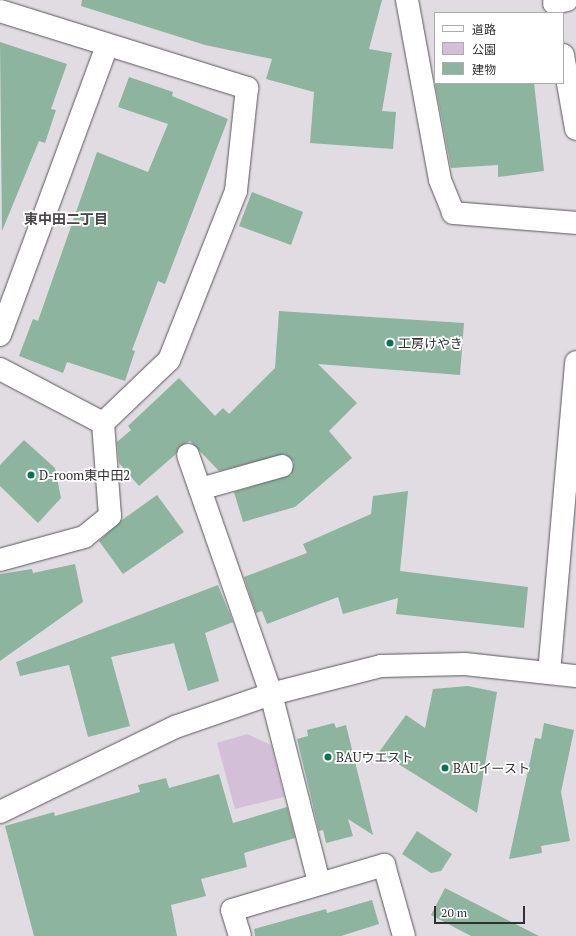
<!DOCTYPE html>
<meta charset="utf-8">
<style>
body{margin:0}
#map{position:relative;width:576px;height:936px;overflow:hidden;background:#e1dce2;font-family:"PT Serif","Noto Sans JP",serif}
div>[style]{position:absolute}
.green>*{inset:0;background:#d3bfd8}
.building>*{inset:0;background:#8cb49f}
.roads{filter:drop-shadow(0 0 1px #5a565b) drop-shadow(0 0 1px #5a565b)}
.minor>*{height:22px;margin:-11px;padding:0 11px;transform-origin:11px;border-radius:11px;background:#fff}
.dots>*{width:11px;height:11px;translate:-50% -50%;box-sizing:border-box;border:2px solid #fff;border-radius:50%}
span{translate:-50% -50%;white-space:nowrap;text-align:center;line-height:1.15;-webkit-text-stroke:3.5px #fff;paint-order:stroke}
.poi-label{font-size:13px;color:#302f31}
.left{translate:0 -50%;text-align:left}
.neighbourhood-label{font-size:14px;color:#484549;font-weight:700}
.legend{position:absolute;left:434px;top:12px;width:130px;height:72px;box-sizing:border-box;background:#fff;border:1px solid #acacad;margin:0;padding:5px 7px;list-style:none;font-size:12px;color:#302f31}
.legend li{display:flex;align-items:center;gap:8px;height:20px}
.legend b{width:20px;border:1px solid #acacad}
.scale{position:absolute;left:434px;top:906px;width:91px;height:18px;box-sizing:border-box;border:2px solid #302f31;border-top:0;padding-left:5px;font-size:12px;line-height:14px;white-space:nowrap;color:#302f31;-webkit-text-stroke:3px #fff;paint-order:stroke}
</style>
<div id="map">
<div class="green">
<i style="clip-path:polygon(247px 734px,271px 745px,284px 797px,235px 809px,217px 743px)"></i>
</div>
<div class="building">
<i style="clip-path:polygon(82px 0,382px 0,369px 49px,392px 53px,382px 111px,396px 112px,393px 149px,310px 143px,314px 92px,266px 79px,272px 59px,205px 45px,81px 6px)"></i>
<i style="clip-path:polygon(0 42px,67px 64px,51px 109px,56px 110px,45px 143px,39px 141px,2px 231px)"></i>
<i style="clip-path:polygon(129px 77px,173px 92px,172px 96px,228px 119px,165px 284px,158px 281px,132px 350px,135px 351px,125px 381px,67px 362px,63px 373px,19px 356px,33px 319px,38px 321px,97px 152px,148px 172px,168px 124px,118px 107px)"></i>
<i style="clip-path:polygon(435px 83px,534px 83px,544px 171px,498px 177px,498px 165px,451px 168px)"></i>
<i style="clip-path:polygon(252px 192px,303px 212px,291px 245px,239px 226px)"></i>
<i style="clip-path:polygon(279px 311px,464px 323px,460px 375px,318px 364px,357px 403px,329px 431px,352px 458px,295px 507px,243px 522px,234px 492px,291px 475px,294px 462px,285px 454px,219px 471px,190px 441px,179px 447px,176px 454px,139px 486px,119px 463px,117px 442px,131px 430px,128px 426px,179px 378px,215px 416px,223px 408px,229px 414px,275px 368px)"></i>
<i style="clip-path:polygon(24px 440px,55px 468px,61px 498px,38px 523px,0 486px,0 465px)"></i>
<i style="clip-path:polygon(408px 491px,400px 571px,528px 587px,524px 628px,396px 614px,398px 598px,343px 614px,338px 597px,267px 624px,262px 611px,256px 613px,244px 577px,307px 553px,303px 544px,371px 514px,373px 496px)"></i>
<i style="clip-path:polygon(157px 495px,184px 532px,123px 574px,99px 541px,122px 520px)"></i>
<i style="clip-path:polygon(75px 564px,83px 602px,0 661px,0 574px,32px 569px,33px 573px)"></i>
<i style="clip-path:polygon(218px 585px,233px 622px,205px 633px,219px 681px,188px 691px,174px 643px,111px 657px,130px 726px,88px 737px,69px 665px,20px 676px,16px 662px)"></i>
<i style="clip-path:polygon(468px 686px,497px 692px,477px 813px,379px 752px,406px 715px,425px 728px,433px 689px)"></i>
<i style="clip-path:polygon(334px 723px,336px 728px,346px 725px,373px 835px,348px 819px,353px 836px,326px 843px,323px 830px,319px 831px,297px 739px,308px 736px,307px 730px)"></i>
<i style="clip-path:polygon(544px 723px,574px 730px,561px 792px,570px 841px,541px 846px,542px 853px,509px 859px,535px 738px,541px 739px)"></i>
<i style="clip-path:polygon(219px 774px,233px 823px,287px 807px,295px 838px,244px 853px,247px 867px,201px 879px,206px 896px,171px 905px,177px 936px,34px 936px,5px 826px,54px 812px,55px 816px,140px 792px,138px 785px,166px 778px,169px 788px)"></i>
<i style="clip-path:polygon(417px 831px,452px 854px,441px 871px,431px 873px,402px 854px)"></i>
<i style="clip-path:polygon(445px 888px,539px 936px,471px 936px,431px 915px)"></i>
<i style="clip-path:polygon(372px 900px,379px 924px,341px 936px,255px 936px,254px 929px,326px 909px,327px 913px)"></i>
</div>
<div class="roads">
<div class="minor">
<i style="left:407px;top:0;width:183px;rotate:79.6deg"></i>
<i style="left:440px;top:180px;width:35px;rotate:68deg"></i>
<i style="left:453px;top:213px;width:123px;rotate:4.6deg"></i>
<i style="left:554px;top:3px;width:13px;rotate:-13deg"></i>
<i style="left:0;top:11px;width:259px;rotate:17.3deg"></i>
<i style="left:247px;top:88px;width:104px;rotate:96.1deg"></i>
<i style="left:236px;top:191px;width:182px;rotate:111.6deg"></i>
<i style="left:169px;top:360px;width:91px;rotate:136.3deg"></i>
<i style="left:103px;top:423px;width:93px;rotate:85.7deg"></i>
<i style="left:110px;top:516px;width:33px;rotate:141deg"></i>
<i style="left:84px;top:537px;width:87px;rotate:164.7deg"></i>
<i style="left:563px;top:55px;width:75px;rotate:80deg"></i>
<i style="left:0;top:335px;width:309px;rotate:-69.7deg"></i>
<i style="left:0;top:369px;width:116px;rotate:27.7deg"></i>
<i style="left:188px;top:455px;width:253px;rotate:70.8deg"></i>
<i style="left:271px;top:694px;width:195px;rotate:75.7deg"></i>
<i style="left:200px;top:489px;width:85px;rotate:-15.7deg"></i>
<i style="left:549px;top:673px;width:312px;rotate:-85deg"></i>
<i style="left:0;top:812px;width:195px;rotate:-25.9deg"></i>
<i style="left:175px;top:727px;width:102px;rotate:-19deg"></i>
<i style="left:271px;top:694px;width:114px;rotate:-14.3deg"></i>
<i style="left:381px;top:666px;width:84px;rotate:-1.4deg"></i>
<i style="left:465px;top:664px;width:112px;rotate:6.2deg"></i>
<i style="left:240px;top:936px;width:27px;rotate:-107deg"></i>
<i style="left:232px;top:910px;width:159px;rotate:-16.5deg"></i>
<i style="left:384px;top:865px;width:74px;rotate:74.3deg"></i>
</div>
</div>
<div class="dots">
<i style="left:390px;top:343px;background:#07754f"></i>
<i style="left:31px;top:475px;background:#07754f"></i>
<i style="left:328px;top:757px;background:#07754f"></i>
<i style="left:445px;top:768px;background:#07754f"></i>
</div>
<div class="poi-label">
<span class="left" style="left:398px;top:343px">工房けやき</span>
<span class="left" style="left:39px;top:475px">D-room東中田2</span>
<span class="left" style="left:336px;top:757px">BAUウエスト</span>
<span class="left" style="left:453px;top:768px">BAUイースト</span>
</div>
<div class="neighbourhood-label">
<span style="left:66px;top:219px">東中田二丁目</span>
</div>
<ul class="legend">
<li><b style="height:5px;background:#fff"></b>道路</li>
<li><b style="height:11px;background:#d3bfd8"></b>公園</li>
<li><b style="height:11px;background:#8cb49f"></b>建物</li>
</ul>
<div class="scale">20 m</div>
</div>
